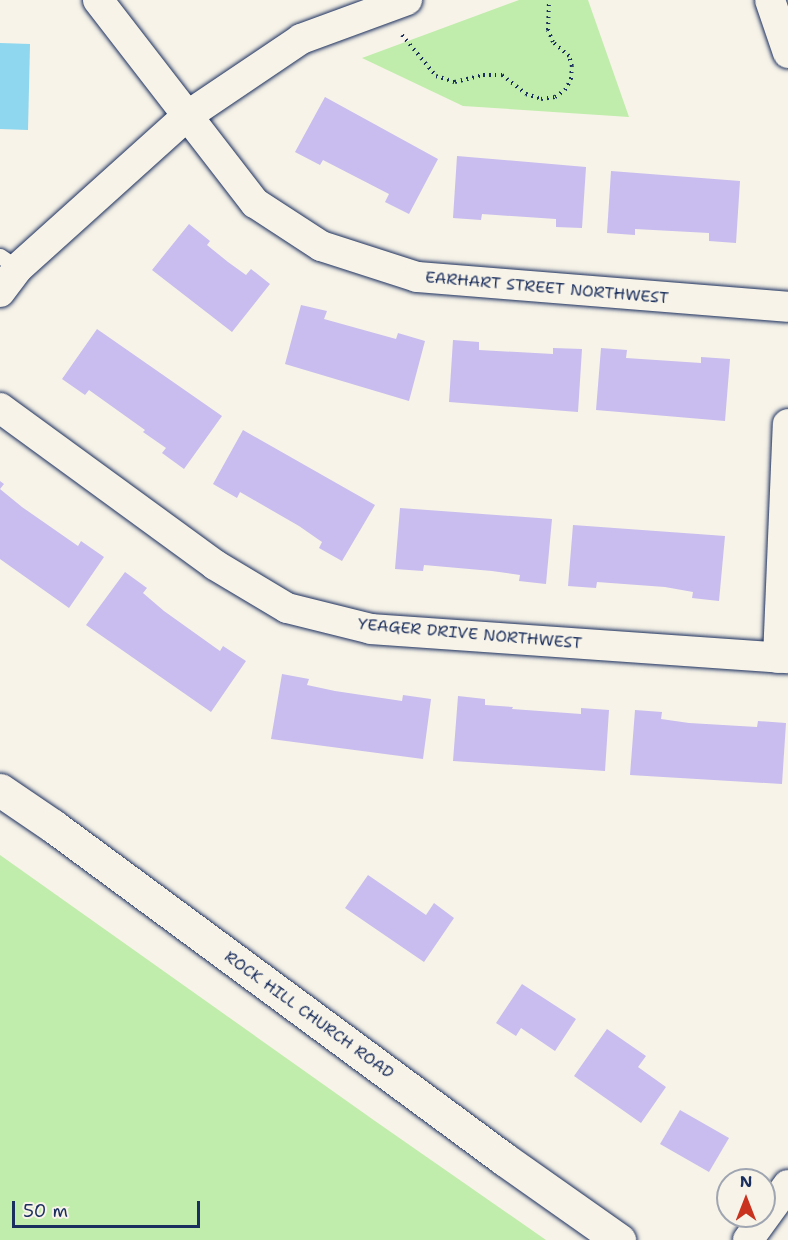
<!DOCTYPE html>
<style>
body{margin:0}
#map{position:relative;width:788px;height:1240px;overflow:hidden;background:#f7f3e8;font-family:"Shantell Sans",sans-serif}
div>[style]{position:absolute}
.green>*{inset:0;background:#c0edab}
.water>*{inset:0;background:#8ed7ef}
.building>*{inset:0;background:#c8bdee}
.path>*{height:4px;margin-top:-2px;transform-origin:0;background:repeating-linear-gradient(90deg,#1b2f5e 0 1.5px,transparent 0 6px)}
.roads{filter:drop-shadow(0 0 2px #1b2f5e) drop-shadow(0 0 2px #1b2f5e)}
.service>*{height:15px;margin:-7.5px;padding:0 7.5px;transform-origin:7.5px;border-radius:7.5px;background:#f7f3e8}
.minor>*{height:30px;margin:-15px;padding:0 15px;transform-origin:15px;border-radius:15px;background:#f7f3e8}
.secondary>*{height:33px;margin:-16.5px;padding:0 16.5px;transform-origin:16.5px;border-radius:16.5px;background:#f7f3e8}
span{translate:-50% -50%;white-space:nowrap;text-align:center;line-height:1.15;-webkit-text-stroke:5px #f7f3e8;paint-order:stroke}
.street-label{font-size:16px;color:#1b2f5e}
.north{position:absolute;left:716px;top:1168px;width:60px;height:60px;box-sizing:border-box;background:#f7f3e8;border:2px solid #9fa5b1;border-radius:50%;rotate:0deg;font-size:16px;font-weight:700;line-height:24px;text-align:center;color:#1b2f5e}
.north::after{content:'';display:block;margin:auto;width:21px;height:27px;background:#c8321e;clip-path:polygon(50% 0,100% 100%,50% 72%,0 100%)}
.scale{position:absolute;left:12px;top:1201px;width:188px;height:27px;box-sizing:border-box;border:3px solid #1b2f5e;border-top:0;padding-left:8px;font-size:18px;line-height:21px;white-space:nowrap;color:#1b2f5e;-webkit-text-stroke:4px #f7f3e8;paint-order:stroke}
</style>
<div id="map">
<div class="green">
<i style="clip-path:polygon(519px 0,588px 0,629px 117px,463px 106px,362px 58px)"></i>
<i style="clip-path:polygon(0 855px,375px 1121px,546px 1240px,0 1240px)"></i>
</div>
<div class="water">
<i style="clip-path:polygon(0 43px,30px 44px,28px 130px,0 129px)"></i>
</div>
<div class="building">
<i style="clip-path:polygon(325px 97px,438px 159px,409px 214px,385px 202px,389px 194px,323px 160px,320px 165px,295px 152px)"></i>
<i style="clip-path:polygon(457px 156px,586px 167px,582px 228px,556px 227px,556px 219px,482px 214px,481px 220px,453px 218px)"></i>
<i style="clip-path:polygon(611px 171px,740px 181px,736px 243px,709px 241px,709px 233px,635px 229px,635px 235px,607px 233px)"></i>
<i style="clip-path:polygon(189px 224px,210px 241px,207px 245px,228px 262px,246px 275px,251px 269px,270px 284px,232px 332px,152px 270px)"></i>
<i style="clip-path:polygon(301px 305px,327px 311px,324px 319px,396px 339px,398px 333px,425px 341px,409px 401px,285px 364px)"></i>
<i style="clip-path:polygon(97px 329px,222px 416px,184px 469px,162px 453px,166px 448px,143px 432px,145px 430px,89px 390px,85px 395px,62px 379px)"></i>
<i style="clip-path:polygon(453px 340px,479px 342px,479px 350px,553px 354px,553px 348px,582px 349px,578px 412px,449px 402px)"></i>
<i style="clip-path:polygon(601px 348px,627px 350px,626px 358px,701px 363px,701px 357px,730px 359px,725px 421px,596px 410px)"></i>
<i style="clip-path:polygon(243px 430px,375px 505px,342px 561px,319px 548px,322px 542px,299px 526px,240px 492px,237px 498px,213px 484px)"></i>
<i style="clip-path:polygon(0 481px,4px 484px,0 489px,22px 507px,78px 546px,81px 541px,104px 557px,69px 608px,0 559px)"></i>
<i style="clip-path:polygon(400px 508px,552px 519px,546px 584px,519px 581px,520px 575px,492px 571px,424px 565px,423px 571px,395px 569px)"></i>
<i style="clip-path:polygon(573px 525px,725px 536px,719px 601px,692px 598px,693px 592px,665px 587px,597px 582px,596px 588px,568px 586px)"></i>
<i style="clip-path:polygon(125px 572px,147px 588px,143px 593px,164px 611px,220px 651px,223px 646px,246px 661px,211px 712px,86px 625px)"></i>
<i style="clip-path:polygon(282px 674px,309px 679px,307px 685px,335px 691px,402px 701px,403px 695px,431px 699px,423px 759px,271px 739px)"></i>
<i style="clip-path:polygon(458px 696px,485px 699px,485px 705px,513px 707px,512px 709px,581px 714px,581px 708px,609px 710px,605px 771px,453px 761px)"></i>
<i style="clip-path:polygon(635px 710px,662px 712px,661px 719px,689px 723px,757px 727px,758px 721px,786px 723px,782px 784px,630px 775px)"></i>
<i style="clip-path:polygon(368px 875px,426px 915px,434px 903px,454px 918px,424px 962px,345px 908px)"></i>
<i style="clip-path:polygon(522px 984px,576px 1019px,555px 1051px,521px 1028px,516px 1036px,496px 1023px)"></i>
<i style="clip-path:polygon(607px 1029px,646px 1056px,638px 1067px,666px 1087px,641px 1123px,574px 1076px)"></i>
<i style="clip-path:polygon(680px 1110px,729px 1138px,709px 1172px,660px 1144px)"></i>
</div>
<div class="path">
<i style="left:402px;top:35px;width:53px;rotate:50.3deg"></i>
<i style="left:436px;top:76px;width:20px;rotate:18deg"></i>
<i style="left:455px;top:82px;width:29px;rotate:-14deg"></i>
<i style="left:483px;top:75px;width:19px"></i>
<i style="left:502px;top:75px;width:31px;rotate:38deg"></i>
<i style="left:526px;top:94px;width:16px;rotate:18deg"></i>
<i style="left:541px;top:99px;width:14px;rotate:-8deg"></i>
<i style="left:555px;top:97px;width:12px;rotate:-35deg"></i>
<i style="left:565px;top:90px;width:13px;rotate:-61deg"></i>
<i style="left:571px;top:79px;width:13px;rotate:-86deg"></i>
<i style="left:572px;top:66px;width:10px;rotate:-107deg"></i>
<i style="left:569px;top:56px;width:21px;rotate:-139deg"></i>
<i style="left:553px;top:42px;width:13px;rotate:-113deg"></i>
<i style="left:548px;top:30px;width:30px;rotate:-88deg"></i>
</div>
<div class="roads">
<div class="service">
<i style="left:0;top:256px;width:22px;rotate:34deg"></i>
</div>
<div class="minor">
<i style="left:98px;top:0;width:257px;rotate:52.3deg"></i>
<i style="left:255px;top:203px;width:79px;rotate:33.1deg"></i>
<i style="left:321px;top:246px;width:101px;rotate:17.9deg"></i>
<i style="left:417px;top:277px;width:372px;rotate:4.6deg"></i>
<i style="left:770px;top:0;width:56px;rotate:71.2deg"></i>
<i style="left:0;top:292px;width:30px;rotate:-53deg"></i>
<i style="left:18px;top:268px;width:227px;rotate:-42deg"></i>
<i style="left:187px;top:116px;width:138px;rotate:-34deg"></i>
<i style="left:301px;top:39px;width:113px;rotate:-20.2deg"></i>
<i style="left:0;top:408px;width:266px;rotate:36.1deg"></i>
<i style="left:215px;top:565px;width:84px;rotate:30.8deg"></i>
<i style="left:287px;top:608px;width:87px;rotate:14deg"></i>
<i style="left:371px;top:629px;width:418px;rotate:4deg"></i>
<i style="left:778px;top:658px;width:234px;rotate:-87.6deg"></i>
<i style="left:748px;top:1240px;width:68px;rotate:-54deg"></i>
</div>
<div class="secondary">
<i style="left:0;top:790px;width:64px;rotate:34.2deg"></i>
<i style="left:53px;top:826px;width:561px;rotate:36.44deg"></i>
<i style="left:504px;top:1159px;width:141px;rotate:35.2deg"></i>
</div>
</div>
<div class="street-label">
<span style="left:547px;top:288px;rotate:5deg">EARHART STREET NORTHWEST</span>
<span style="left:470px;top:634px;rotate:5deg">YEAGER DRIVE NORTHWEST</span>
<span style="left:309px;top:1015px;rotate:36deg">ROCK HILL CHURCH ROAD</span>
</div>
<div class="north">N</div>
<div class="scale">50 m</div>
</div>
